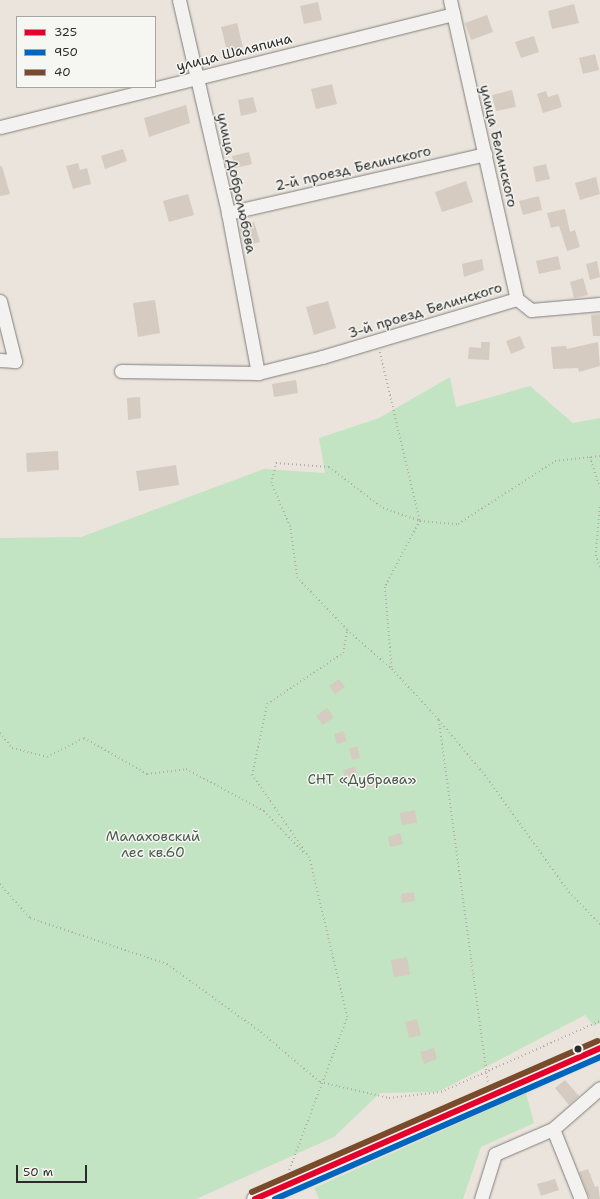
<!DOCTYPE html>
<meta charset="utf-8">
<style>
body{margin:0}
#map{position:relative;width:600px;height:1199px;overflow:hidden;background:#eae4dc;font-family:"Shantell Sans",sans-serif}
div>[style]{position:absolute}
.green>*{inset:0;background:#c3e4c2}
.building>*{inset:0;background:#d5cbc0}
.path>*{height:1.5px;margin-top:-0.75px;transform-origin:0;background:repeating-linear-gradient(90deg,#aeaeac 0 1px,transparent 0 4px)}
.roads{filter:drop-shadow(0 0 1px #817e7b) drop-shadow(0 0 1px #817e7b)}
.minor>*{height:13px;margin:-6.5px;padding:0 6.5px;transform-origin:6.5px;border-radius:6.5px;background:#f3f2f0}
.major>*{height:17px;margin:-8.5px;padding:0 8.5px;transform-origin:8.5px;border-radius:8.5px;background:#f3f2f0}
.bus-1>*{height:6px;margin:-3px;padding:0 3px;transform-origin:3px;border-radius:3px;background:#e4002b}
.bus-2>*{height:6px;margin:-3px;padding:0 3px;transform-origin:3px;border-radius:3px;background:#0065bd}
.bus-3>*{height:6px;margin:-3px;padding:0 3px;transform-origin:3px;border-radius:3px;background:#7a4b2a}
.dots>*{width:11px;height:11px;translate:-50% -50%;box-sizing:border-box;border:2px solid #f6f6f2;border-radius:50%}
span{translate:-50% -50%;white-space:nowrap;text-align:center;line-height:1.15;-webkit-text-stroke:3px #f6f6f2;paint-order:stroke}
.street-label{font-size:14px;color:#2b2b2b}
.park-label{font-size:14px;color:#49594c}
.legend{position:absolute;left:16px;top:16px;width:140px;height:72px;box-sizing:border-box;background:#f6f6f2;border:1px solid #a5a5a2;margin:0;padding:5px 7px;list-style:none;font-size:12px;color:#2b2b2b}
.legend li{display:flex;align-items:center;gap:8px;height:20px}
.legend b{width:20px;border:1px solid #a5a5a2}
.scale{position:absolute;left:16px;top:1165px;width:71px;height:18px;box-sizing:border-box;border:2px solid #2b2b2b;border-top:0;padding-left:5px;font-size:12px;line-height:14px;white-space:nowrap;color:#2b2b2b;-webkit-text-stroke:3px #f6f6f2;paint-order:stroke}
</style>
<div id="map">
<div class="green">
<i style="clip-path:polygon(450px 377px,456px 407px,530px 386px,573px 423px,600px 418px,600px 1023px,594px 1026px,585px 1015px,438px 1092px,380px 1093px,334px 1137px,196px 1199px,0 1199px,0 538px,81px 537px,264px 469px,325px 473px,319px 438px,379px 418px)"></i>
<i style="clip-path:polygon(526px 1093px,534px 1123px,481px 1147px,463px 1199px,319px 1199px,314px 1188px)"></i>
</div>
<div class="building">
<i style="clip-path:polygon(318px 2px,322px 20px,304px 24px,300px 6px)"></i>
<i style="clip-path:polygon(574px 4px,579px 23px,552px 29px,548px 11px)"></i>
<i style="clip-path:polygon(487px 15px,493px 32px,471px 40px,465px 23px)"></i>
<i style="clip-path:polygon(237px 23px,243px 47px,227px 51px,221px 27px)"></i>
<i style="clip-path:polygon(534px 36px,539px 52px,521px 58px,515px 42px)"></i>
<i style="clip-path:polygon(595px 54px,599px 70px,583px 74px,579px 58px)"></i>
<i style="clip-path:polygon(332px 84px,337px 104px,316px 109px,311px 89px)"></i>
<i style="clip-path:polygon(512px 90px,516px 107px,496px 111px,492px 95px)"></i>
<i style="clip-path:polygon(546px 91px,548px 97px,558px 94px,562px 107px,543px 113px,537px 94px)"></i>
<i style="clip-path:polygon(253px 97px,257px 112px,241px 116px,238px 100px)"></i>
<i style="clip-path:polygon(186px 105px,190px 123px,149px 137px,144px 118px)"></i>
<i style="clip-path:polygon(123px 149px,127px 161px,105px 169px,101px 156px)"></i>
<i style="clip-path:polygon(249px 152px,252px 164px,235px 168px,232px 156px)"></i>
<i style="clip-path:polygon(78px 163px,80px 170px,87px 168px,91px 184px,73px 189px,66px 166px)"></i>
<i style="clip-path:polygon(546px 164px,550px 179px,536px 182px,533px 167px)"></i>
<i style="clip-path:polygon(0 166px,2px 166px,10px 194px,0 196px)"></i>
<i style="clip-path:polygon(596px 177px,600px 194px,580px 200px,575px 183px)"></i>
<i style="clip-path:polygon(466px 181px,473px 202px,442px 212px,435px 192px)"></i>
<i style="clip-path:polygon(188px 194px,194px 215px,169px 222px,163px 201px)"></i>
<i style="clip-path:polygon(539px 196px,542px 210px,523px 215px,519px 201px)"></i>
<i style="clip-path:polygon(565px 209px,570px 232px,575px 230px,580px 247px,567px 251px,559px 226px,551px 228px,547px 213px)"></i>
<i style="clip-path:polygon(254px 222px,260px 242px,245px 246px,239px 226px)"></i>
<i style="clip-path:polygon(558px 256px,561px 269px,539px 274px,536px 261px)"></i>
<i style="clip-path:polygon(482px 259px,484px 270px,464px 277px,462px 264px)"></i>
<i style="clip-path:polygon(597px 261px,600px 277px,590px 280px,586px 264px)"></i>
<i style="clip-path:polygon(583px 278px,588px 295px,574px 298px,570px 282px)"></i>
<i style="clip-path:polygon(155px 300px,160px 333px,138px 337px,133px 303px)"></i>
<i style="clip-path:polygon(328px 301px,336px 328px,314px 335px,306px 307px)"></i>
<i style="clip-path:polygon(600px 314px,600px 336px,593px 336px,591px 315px)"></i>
<i style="clip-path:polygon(520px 336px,525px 348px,511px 354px,506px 341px)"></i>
<i style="clip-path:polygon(481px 342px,490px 342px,489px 360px,468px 359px,469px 347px,481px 348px)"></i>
<i style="clip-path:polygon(598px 342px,600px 366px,579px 372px,578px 368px,553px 369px,551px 347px,566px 346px,567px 349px)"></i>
<i style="clip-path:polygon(296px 380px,298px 393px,274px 397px,272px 384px)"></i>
<i style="clip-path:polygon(140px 397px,141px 418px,128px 420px,127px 398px)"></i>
<i style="clip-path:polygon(58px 451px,59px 470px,27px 472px,26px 453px)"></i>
<i style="clip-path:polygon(176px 465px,179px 485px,139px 491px,136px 471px)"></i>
<i style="clip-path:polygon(339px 679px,345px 687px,335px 694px,329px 686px)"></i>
<i style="clip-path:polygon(327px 708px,334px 717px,323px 725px,316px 716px)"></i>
<i style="clip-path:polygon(343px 731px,347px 741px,337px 744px,334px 734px)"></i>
<i style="clip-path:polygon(357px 746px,360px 758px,352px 760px,349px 749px)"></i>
<i style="clip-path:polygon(355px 767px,357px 775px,345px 778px,343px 770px)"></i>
<i style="clip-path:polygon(375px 776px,377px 785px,364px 788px,362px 780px)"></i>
<i style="clip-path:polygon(415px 810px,417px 823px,402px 825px,400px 813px)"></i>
<i style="clip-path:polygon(400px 833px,403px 844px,390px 847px,388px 837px)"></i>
<i style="clip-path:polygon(414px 892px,415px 901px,402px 903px,401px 894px)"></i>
<i style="clip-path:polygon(407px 957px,410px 975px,394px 977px,391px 960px)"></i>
<i style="clip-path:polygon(417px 1019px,421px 1035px,409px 1038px,405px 1022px)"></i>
<i style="clip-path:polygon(434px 1048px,437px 1059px,424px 1064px,420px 1052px)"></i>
<i style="clip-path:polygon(565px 1080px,579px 1096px,569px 1105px,555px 1088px)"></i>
<i style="clip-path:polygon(588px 1169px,595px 1187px,598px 1186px,600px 1199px,590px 1199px,579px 1172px)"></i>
<i style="clip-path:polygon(555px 1179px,559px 1190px,541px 1196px,537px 1184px)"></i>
</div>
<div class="path">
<i style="left:380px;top:352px;width:174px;rotate:76.7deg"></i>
<i style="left:420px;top:521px;width:75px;rotate:117.9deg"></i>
<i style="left:385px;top:587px;width:82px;rotate:85.1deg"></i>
<i style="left:590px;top:457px;width:32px;rotate:72deg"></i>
<i style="left:600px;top:507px;width:48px;rotate:94.8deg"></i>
<i style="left:596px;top:555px;width:13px;rotate:72deg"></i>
<i style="left:347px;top:630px;width:60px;rotate:40.9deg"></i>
<i style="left:392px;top:669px;width:69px;rotate:47.3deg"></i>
<i style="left:439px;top:720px;width:72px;rotate:50.1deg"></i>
<i style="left:485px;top:775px;width:144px;rotate:54.3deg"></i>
<i style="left:569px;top:892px;width:45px;rotate:45.9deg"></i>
<i style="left:439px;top:720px;width:366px;rotate:82.3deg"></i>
<i style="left:0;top:733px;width:19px;rotate:51deg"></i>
<i style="left:12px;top:748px;width:36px;rotate:14deg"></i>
<i style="left:47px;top:757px;width:42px;rotate:-27.2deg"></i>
<i style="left:84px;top:738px;width:73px;rotate:29.7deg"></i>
<i style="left:147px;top:774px;width:39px;rotate:-7deg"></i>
<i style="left:186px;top:769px;width:89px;rotate:28.3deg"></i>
<i style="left:264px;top:811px;width:59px;rotate:46.4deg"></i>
<i style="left:0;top:884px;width:45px;rotate:48.6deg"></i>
<i style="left:30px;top:918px;width:145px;rotate:18.6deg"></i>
<i style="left:167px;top:964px;width:116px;rotate:35.9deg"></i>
<i style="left:261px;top:1032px;width:77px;rotate:40.3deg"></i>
<i style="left:320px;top:1082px;width:71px;rotate:13.1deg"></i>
<i style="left:389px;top:1098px;width:52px;rotate:-6.6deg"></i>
<i style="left:441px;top:1092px;width:174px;rotate:-24.1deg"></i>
<i style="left:289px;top:1170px;width:164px;rotate:-69.2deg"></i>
<i style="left:347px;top:1017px;width:163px;rotate:-103.4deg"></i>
<i style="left:309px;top:858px;width:101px;rotate:-124.5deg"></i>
<i style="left:252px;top:775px;width:73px;rotate:-78.1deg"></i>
<i style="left:267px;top:704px;width:92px;rotate:-33.9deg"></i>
<i style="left:343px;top:653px;width:23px;rotate:-80deg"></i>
<i style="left:347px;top:630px;width:72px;rotate:-133.9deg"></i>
<i style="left:297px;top:578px;width:51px;rotate:-97.8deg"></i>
<i style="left:290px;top:527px;width:48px;rotate:-113.4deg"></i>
<i style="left:271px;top:483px;width:21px;rotate:-76deg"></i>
<i style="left:276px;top:463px;width:53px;rotate:4.3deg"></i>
<i style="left:329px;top:467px;width:68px;rotate:37.2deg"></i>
<i style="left:383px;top:508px;width:39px;rotate:19deg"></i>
<i style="left:420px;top:521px;width:38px;rotate:5deg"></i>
<i style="left:458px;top:524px;width:116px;rotate:-33deg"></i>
<i style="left:555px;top:461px;width:45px;rotate:-6.3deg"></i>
</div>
<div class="roads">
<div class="minor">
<i style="left:179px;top:0;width:219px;rotate:77deg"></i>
<i style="left:228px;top:213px;width:163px;rotate:79.4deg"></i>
<i style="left:450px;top:0;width:306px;rotate:77.4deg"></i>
<i style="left:0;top:127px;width:467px;rotate:-14deg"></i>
<i style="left:228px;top:213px;width:264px;rotate:-12.9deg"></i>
<i style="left:0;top:301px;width:62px;rotate:76deg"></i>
<i style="left:15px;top:361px;width:15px;rotate:-176deg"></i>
<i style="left:121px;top:371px;width:137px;rotate:0.8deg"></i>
<i style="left:258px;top:373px;width:66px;rotate:-14deg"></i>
<i style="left:322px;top:357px;width:203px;rotate:-16.6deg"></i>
<i style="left:517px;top:299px;width:18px;rotate:38deg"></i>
<i style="left:531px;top:310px;width:69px;rotate:-5deg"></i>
<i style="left:553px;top:1129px;width:75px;rotate:68.2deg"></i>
<i style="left:481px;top:1199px;width:47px;rotate:-72.7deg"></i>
<i style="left:495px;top:1154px;width:63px;rotate:-23.3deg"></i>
<i style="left:553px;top:1129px;width:62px;rotate:-41.1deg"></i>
</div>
<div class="major">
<i style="left:255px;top:1199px;width:377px;rotate:-23.6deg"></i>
</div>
</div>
<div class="bus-1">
<i style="left:255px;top:1199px;width:377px;rotate:-23.6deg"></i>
</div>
<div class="bus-2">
<i style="left:275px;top:1199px;width:355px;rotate:-23.6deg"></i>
</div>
<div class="bus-3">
<i style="left:252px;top:1192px;width:377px;rotate:-23.6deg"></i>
</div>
<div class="dots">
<i style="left:578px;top:1049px;background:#2b2b2b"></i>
</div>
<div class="street-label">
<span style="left:234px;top:52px;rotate:-14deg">улица Шаляпина</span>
<span style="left:499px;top:146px;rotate:77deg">улица Белинского</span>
<span style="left:353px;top:168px;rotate:-13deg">2-й проезд Белинского</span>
<span style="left:237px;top:183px;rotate:78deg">улица Добролюбова</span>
<span style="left:425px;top:310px;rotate:-17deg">3-й проезд Белинского</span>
</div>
<div class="park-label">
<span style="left:362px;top:779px">СНТ «Дубрава»</span>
<span style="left:153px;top:844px">Малаховский<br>лес кв.60</span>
</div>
<ul class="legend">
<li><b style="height:5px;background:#e4002b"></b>325</li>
<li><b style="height:5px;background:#0065bd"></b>950</li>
<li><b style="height:5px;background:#7a4b2a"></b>40</li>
</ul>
<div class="scale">50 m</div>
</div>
